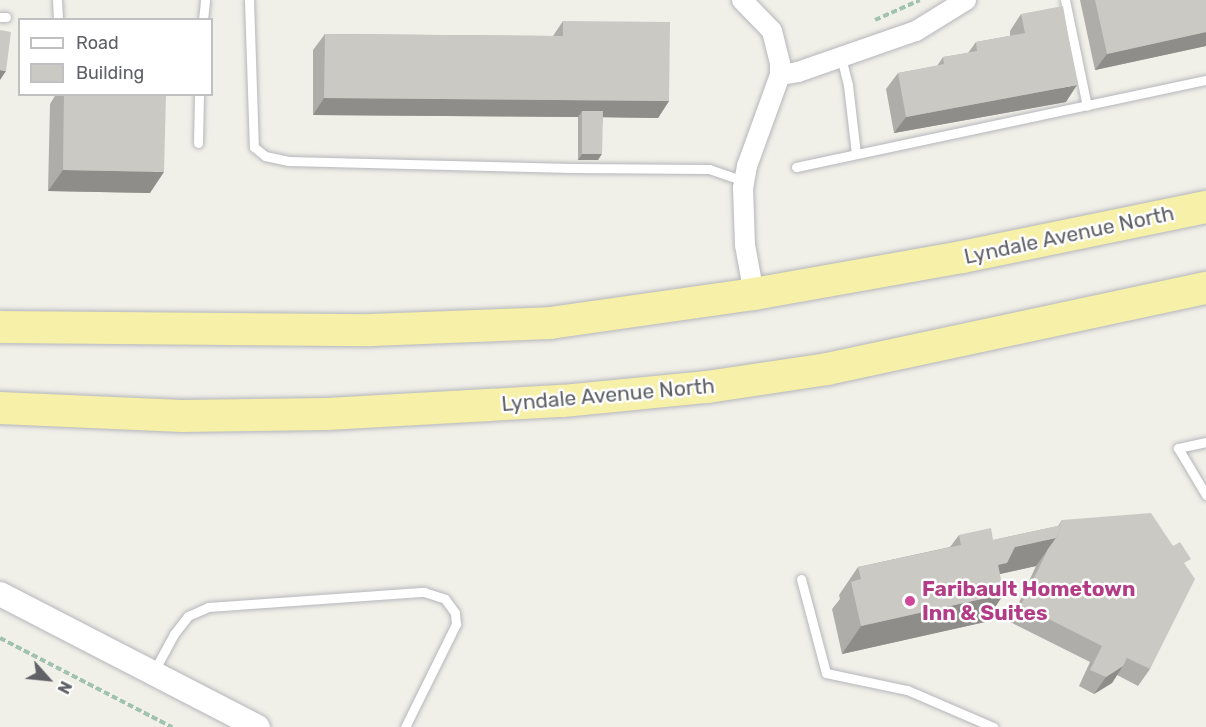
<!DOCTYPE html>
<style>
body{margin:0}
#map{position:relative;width:1206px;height:727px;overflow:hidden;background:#f0efe8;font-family:Rubik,sans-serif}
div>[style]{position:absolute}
.path>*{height:4px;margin-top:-2px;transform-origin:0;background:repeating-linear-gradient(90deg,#a0c2af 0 6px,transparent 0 9px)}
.roads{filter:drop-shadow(0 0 2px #b5b6bb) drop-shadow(0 0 2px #b5b6bb)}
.service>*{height:9px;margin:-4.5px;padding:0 4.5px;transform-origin:4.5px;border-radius:4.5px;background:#fff}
.minor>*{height:20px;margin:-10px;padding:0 10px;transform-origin:10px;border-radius:10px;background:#fff}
.tertiary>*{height:24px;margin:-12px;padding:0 12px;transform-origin:12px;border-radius:12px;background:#fff}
.trunk>*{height:32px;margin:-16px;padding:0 16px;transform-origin:16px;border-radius:16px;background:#f6f0a8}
.wall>*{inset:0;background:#afada9}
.shaded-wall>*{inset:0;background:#8e8d89}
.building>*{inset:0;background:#cbc9c4}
.dots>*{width:16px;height:16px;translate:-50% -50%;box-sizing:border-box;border:3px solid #fff;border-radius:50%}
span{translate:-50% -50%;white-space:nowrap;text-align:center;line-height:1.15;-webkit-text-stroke:5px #fff;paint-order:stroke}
.street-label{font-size:21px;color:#5f6166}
.hotel-label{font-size:21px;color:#b23c85;font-weight:700}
.left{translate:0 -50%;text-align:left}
.legend{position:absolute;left:18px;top:18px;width:195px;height:78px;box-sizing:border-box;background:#fff;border:2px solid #bfc0c2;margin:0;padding:8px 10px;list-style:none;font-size:18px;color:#5f6166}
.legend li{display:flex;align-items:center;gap:12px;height:30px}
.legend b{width:30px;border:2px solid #bfc0c2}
.north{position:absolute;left:18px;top:649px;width:60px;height:60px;-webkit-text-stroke:4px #fff;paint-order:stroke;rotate:117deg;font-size:16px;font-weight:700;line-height:24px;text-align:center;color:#5f6166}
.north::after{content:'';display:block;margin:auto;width:21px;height:27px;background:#5f6166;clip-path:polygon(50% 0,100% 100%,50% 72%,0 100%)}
</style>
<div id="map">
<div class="path">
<i style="left:875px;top:20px;width:49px;rotate:-24deg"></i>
<i style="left:0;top:638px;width:194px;rotate:27.4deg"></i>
</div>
<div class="roads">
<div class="service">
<i style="left:57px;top:0;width:20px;rotate:87deg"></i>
<i style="left:249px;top:0;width:147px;rotate:88.1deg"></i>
<i style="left:254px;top:147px;width:14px;rotate:39deg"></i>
<i style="left:265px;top:156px;width:24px;rotate:12deg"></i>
<i style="left:288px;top:161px;width:283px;rotate:1.4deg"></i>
<i style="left:571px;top:168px;width:138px;rotate:0.4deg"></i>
<i style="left:709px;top:169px;width:37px;rotate:19deg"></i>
<i style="left:1065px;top:0;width:108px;rotate:78.3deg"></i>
<i style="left:0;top:17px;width:6px"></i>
<i style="left:203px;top:20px;width:20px;rotate:-84deg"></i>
<i style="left:841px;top:57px;width:29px;rotate:76deg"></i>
<i style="left:848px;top:85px;width:69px;rotate:83.4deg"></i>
<i style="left:198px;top:143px;width:49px;rotate:-88.8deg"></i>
<i style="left:796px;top:167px;width:419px;rotate:-12deg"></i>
<i style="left:1206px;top:442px;width:29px;rotate:168deg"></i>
<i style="left:1178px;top:448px;width:55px;rotate:59.2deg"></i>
<i style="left:801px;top:579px;width:97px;rotate:75.1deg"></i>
<i style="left:826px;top:673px;width:83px;rotate:11.9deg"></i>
<i style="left:907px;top:690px;width:94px;rotate:23.3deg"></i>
<i style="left:154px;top:671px;width:42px;rotate:-61.6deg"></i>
<i style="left:174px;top:634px;width:23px;rotate:-52deg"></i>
<i style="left:188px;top:616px;width:22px;rotate:-24deg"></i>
<i style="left:208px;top:607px;width:217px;rotate:-4deg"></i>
<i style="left:424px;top:592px;width:22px;rotate:18deg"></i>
<i style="left:445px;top:599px;width:17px;rotate:54deg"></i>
<i style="left:455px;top:613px;width:11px;rotate:85deg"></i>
<i style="left:456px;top:624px;width:115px;rotate:116.3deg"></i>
</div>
<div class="minor">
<i style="left:742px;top:0;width:43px;rotate:45.9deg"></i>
<i style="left:772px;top:31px;width:33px;rotate:76deg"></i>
<i style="left:780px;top:63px;width:12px;rotate:90deg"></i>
<i style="left:780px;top:75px;width:97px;rotate:109.9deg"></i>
<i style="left:747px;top:166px;width:22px;rotate:100deg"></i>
<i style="left:743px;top:188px;width:57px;rotate:88deg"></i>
<i style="left:745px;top:245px;width:50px;rotate:79.6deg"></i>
<i style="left:780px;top:75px;width:18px;rotate:-9deg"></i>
<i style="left:798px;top:72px;width:125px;rotate:-19.2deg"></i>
<i style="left:916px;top:31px;width:59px;rotate:-31.8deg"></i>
</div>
<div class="tertiary">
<i style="left:0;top:594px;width:290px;rotate:27.3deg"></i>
</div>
<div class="trunk">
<i style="left:0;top:327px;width:371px;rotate:0.5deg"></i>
<i style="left:371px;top:330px;width:179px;rotate:-2.2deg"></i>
<i style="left:550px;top:323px;width:206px;rotate:-8.1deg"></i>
<i style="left:754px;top:294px;width:211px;rotate:-10.1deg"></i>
<i style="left:962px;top:257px;width:249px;rotate:-11.6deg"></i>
<i style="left:0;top:408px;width:182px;rotate:2.5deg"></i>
<i style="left:182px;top:416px;width:145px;rotate:-0.8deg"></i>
<i style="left:327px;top:414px;width:236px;rotate:-3.2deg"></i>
<i style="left:563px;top:401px;width:145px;rotate:-5.6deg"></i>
<i style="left:707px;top:387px;width:121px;rotate:-8.5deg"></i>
<i style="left:827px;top:369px;width:388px;rotate:-12.1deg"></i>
</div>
</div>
<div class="wall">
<i style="clip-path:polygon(1080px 0,1206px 0,1206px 46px,1095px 70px)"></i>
<i style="clip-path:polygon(1021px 14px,1066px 102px,894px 133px,886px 89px,898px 73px,937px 66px,943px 57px,968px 53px,976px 42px,1010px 36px,1010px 31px)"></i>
<i style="clip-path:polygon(563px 21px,669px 101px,658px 118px,603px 117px,598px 160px,578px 160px,578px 117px,313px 115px,313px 50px,325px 34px,553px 36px)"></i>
<i style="clip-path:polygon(56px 94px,166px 94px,150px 193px,48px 191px,50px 104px)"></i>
<i style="clip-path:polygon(1062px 520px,1186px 566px,1150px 669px,1138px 686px,1117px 675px,1112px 683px,1094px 694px,1079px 686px,1090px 662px,1010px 622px,1036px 566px,1000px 574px,985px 622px,842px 654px,832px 609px,840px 599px,839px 595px,858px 567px,950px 547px,959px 535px,993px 540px,1058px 526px)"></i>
</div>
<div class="shaded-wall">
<i style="clip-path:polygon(1206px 32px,1206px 46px,1095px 70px,1107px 54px)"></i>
<i style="clip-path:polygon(0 70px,6px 71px,0 80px)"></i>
<i style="clip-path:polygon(1077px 85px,1066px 102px,894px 133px,906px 117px)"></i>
<i style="clip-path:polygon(324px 98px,669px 101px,658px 118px,582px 117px,582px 111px,578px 117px,313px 115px)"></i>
<i style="clip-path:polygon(582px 154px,602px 154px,598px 160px,578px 160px)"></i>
<i style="clip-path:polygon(63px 170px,164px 172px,150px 193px,48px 191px)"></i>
<i style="clip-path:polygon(1056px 538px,1036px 566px,1000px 574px,998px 565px,1015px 547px)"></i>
<i style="clip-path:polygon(1004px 594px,985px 622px,842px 654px,861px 626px)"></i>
<i style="clip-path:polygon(1123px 666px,1112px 683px,1094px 694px,1106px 677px)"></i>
</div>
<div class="building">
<i style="clip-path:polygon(1095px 0,1206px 0,1206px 32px,1107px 54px)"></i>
<i style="clip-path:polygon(1063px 6px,1077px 85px,906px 117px,898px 73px,944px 64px,943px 57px,977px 51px,976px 42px,1025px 33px,1021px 14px)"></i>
<i style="clip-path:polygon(563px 21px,670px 22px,669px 101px,324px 98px,325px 34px,563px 36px)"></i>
<i style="clip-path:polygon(0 30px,11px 32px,6px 71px,0 70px)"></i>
<i style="clip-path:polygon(64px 94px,166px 94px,164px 172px,63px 170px)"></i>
<i style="clip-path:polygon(582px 111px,603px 111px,602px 154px,582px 154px)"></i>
<i style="clip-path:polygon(1151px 513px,1173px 546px,1180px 542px,1191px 559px,1184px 563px,1195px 579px,1150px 669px,1127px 658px,1123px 666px,1106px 677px,1090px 670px,1102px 646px,1021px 605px,1048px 549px,1056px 538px,1062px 525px,1059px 526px,1062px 520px)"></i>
<i style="clip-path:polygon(1062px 525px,1056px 538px,1015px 547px,1007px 563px,998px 565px,1004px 594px,861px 626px,851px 582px,861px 579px,858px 567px,961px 545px,959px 535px,991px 528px,993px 540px)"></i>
</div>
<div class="dots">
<i style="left:910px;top:601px;background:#d1479c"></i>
</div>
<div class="street-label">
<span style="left:1069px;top:235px;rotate:-12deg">Lyndale Avenue North</span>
<span style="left:608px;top:395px;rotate:-5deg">Lyndale Avenue North</span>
</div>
<div class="hotel-label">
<span class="left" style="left:922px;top:601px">Faribault Hometown<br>Inn &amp; Suites</span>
</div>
<ul class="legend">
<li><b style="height:8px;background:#fff"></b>Road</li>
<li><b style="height:16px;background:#cbc9c4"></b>Building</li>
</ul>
<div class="north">N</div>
</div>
